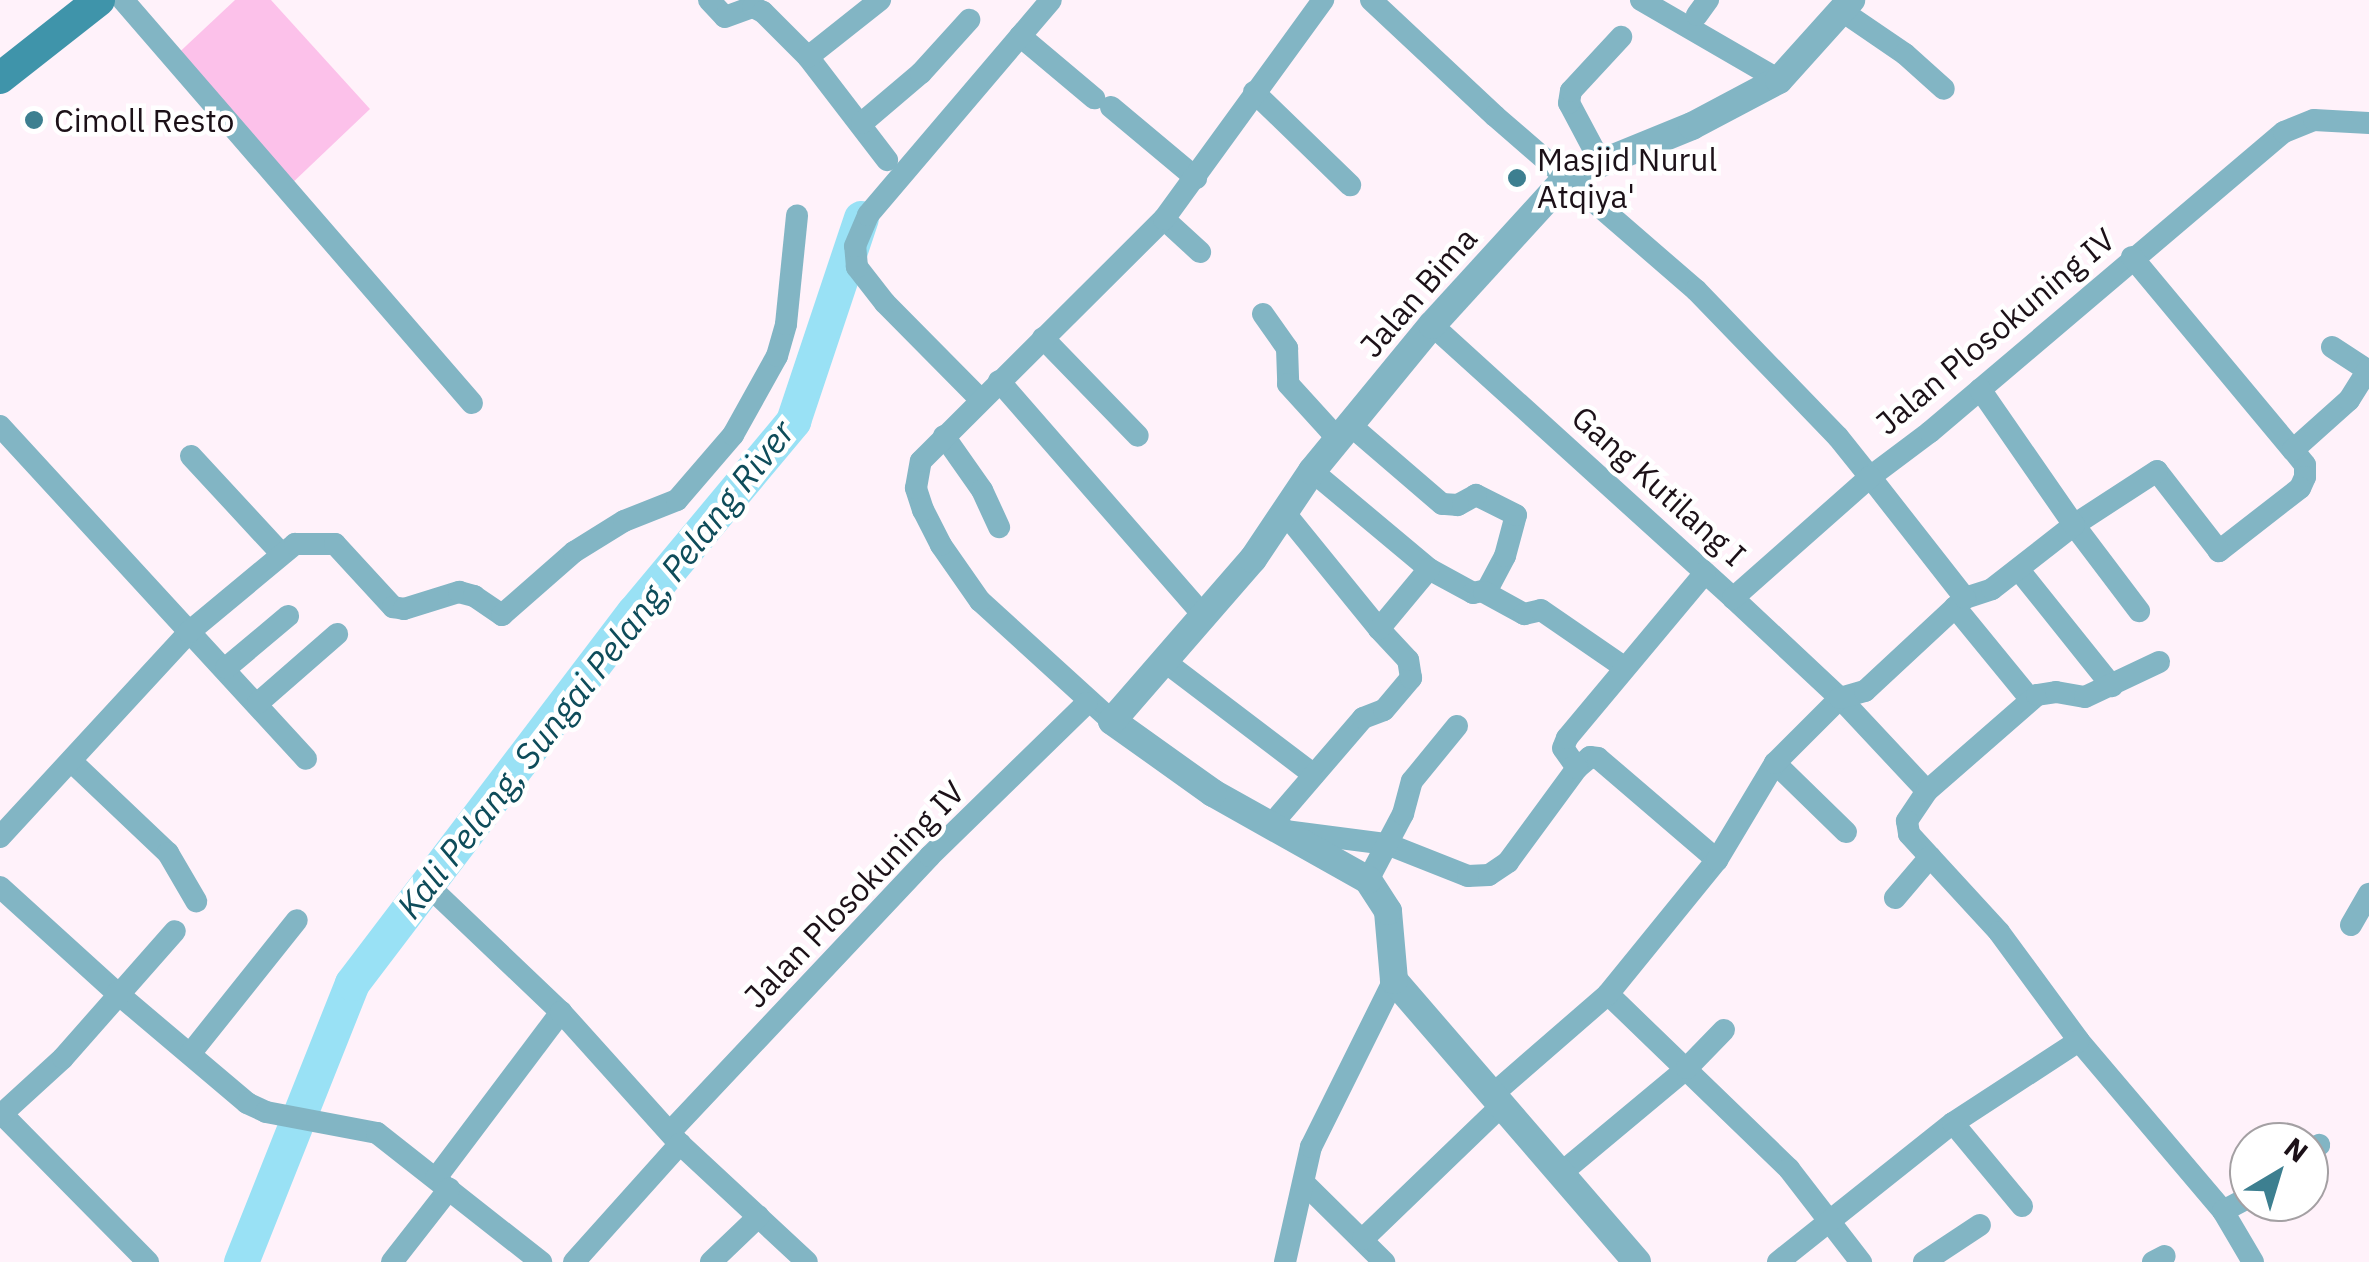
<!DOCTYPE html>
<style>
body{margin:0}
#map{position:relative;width:2369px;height:1262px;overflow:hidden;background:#fff2fa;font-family:"IBM Plex Sans",sans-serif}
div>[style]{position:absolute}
.green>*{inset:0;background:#fcc1ea}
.river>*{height:35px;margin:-17.5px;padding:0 17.5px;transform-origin:17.5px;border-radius:17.5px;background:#99e1f5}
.minor>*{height:22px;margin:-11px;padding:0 11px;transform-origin:11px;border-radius:11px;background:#82b5c4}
.tertiary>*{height:28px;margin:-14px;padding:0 14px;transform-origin:14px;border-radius:14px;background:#82b5c4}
.secondary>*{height:32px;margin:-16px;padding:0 16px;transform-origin:16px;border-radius:16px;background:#3f94aa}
.dots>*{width:28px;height:28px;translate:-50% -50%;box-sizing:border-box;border:5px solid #fff;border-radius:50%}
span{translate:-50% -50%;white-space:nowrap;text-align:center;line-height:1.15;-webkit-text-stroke:9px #fff;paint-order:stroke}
.poi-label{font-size:32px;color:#1c1118}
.left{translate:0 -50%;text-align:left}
.street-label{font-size:32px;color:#1c1118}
.water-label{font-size:35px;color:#0e4c5a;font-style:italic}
.north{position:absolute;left:2229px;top:1122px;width:100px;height:100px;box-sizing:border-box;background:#fff;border:2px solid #a4a0a3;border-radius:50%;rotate:38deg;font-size:28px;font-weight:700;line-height:40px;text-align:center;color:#1c1118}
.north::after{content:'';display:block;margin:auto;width:35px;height:45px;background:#3d7f90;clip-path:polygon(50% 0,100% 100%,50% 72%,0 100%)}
</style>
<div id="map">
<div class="green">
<i style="clip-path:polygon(235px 0,271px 0,370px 109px,288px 187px,171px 60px)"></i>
</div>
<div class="river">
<i style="left:241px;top:1262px;width:300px;rotate:-68.3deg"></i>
<i style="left:352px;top:983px;width:466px;rotate:-52.8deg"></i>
<i style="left:634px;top:612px;width:249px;rotate:-50.2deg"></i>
<i style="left:793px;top:421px;width:214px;rotate:-71.5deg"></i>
</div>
<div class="minor">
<i style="left:123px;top:0;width:533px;rotate:49.11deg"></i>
<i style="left:709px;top:0;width:23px;rotate:47deg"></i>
<i style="left:725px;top:17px;width:30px;rotate:-20deg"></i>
<i style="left:753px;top:7px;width:11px;rotate:27deg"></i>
<i style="left:763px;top:12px;width:64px;rotate:45deg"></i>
<i style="left:808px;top:57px;width:130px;rotate:52.5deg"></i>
<i style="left:1371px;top:0;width:170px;rotate:43.1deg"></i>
<i style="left:1495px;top:116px;width:266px;rotate:40.9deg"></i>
<i style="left:1696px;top:290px;width:204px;rotate:46deg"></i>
<i style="left:1838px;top:437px;width:51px;rotate:51.3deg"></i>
<i style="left:1870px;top:477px;width:75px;rotate:-36.9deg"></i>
<i style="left:1930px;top:432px;width:464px;rotate:-40.3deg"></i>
<i style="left:2284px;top:132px;width:32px;rotate:-22deg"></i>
<i style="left:2314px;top:120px;width:55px;rotate:3.1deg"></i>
<i style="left:1641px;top:0;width:160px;rotate:30.1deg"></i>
<i style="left:1842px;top:11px;width:76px;rotate:34.3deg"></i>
<i style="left:1905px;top:54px;width:52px;rotate:41.9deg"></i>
<i style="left:1697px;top:15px;width:19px;rotate:-54deg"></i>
<i style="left:1020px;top:36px;width:97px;rotate:40deg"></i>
<i style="left:808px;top:57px;width:92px;rotate:-38.4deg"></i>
<i style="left:1254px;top:92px;width:134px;rotate:44.1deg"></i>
<i style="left:1111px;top:107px;width:111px;rotate:39.9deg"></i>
<i style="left:862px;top:123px;width:77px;rotate:-40.3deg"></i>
<i style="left:921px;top:73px;width:72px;rotate:-47.8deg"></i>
<i style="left:1602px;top:165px;width:70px;rotate:-118deg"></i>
<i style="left:1569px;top:103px;width:12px;rotate:-81deg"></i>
<i style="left:1571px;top:91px;width:74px;rotate:-47.2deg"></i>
<i style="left:1164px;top:219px;width:49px;rotate:42.5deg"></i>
<i style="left:2132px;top:257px;width:251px;rotate:50.2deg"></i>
<i style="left:2293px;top:450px;width:19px;rotate:51deg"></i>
<i style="left:2305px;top:465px;width:12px;rotate:90deg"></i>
<i style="left:2305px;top:477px;width:12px;rotate:114deg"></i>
<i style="left:2300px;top:488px;width:103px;rotate:142.1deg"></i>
<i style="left:2219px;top:551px;width:101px;rotate:-127.8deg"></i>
<i style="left:2157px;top:471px;width:99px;rotate:147deg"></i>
<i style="left:2074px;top:525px;width:108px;rotate:52.9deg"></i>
<i style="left:1263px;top:314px;width:42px;rotate:54.8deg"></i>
<i style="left:1287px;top:348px;width:36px;rotate:88deg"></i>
<i style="left:1288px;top:384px;width:74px;rotate:47.7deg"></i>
<i style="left:1432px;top:325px;width:406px;rotate:42.2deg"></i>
<i style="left:1733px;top:598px;width:146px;rotate:43.1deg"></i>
<i style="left:1840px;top:698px;width:127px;rotate:46.9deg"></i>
<i style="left:1927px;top:791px;width:36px;rotate:124deg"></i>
<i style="left:1907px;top:821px;width:13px;rotate:81deg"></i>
<i style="left:1909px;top:834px;width:133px;rotate:47.4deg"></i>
<i style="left:1999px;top:932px;width:135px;rotate:53.7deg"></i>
<i style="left:2079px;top:1041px;width:223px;rotate:49.7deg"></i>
<i style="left:2223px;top:1211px;width:59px;rotate:59.5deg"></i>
<i style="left:1043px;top:338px;width:136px;rotate:45.9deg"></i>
<i style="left:2332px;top:347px;width:44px;rotate:33deg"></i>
<i style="left:999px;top:381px;width:313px;rotate:48.9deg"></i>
<i style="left:980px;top:399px;width:135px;rotate:-134.7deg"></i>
<i style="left:885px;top:303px;width:46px;rotate:-127.9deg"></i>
<i style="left:857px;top:267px;width:21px;rotate:-95deg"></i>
<i style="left:855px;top:246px;width:34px;rotate:-67deg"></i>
<i style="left:868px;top:215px;width:282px;rotate:-49.6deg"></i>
<i style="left:0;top:426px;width:452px;rotate:47.4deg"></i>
<i style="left:944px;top:436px;width:66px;rotate:54.9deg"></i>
<i style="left:982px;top:490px;width:41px;rotate:65.3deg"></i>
<i style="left:2293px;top:450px;width:75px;rotate:-41.8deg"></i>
<i style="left:2349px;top:400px;width:36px;rotate:-58deg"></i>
<i style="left:191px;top:456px;width:131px;rotate:47.2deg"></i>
<i style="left:1312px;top:471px;width:153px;rotate:39.9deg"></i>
<i style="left:1429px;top:569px;width:50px;rotate:28.6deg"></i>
<i style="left:1473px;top:593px;width:14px;rotate:-12deg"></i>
<i style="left:1487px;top:590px;width:38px;rotate:-62deg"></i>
<i style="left:1505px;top:556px;width:42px;rotate:-75deg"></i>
<i style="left:1516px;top:515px;width:45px;rotate:-153.4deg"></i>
<i style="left:1476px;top:495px;width:21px;rotate:151deg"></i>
<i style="left:1458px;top:505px;width:16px;rotate:-176deg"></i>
<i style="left:1442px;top:504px;width:121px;rotate:-139.3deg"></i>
<i style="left:1284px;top:512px;width:151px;rotate:50.9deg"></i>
<i style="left:2019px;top:570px;width:149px;rotate:51.3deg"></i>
<i style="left:1484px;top:592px;width:46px;rotate:28.8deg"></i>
<i style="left:1524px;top:614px;width:17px;rotate:-13deg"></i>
<i style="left:1541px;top:610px;width:101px;rotate:34.5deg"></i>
<i style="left:1965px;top:598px;width:28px;rotate:-18deg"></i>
<i style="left:1992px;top:589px;width:104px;rotate:-38deg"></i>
<i style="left:2074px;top:525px;width:165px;rotate:-124.7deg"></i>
<i style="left:1955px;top:607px;width:120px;rotate:50.7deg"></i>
<i style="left:1164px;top:661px;width:188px;rotate:37.2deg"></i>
<i style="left:226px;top:668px;width:81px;rotate:-40deg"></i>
<i style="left:258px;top:703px;width:105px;rotate:-41.1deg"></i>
<i style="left:1112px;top:721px;width:178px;rotate:-137.7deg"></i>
<i style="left:980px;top:601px;width:68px;rotate:-124.9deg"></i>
<i style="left:941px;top:545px;width:39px;rotate:-117deg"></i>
<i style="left:923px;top:510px;width:23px;rotate:-108deg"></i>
<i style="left:916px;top:488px;width:27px;rotate:-80deg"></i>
<i style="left:921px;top:461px;width:343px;rotate:-44.9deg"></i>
<i style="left:1164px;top:219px;width:271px;rotate:-54deg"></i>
<i style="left:71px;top:761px;width:134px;rotate:43.5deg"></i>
<i style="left:168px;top:853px;width:56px;rotate:59.7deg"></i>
<i style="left:1775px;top:763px;width:99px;rotate:44.2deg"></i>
<i style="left:1577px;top:768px;width:17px;rotate:-40deg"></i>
<i style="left:1590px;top:757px;width:8px;rotate:7deg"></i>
<i style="left:1598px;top:758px;width:157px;rotate:40.6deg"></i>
<i style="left:1927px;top:791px;width:146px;rotate:-41.1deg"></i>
<i style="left:2037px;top:695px;width:19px;rotate:-9deg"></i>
<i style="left:2056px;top:692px;width:29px;rotate:10deg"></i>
<i style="left:2085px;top:697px;width:82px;rotate:-25.3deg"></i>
<i style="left:1271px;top:825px;width:141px;rotate:-49.3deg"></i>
<i style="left:1363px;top:718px;width:22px;rotate:-21deg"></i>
<i style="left:1384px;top:710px;width:42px;rotate:-49.8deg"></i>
<i style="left:1411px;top:678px;width:18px;rotate:-99deg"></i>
<i style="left:1408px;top:660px;width:42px;rotate:-133.1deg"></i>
<i style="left:1379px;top:629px;width:78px;rotate:-50.2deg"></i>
<i style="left:1285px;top:831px;width:103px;rotate:7.3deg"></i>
<i style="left:1387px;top:844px;width:87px;rotate:21.6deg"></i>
<i style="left:1468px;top:876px;width:21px;rotate:-3deg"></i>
<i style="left:1489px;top:875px;width:23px;rotate:-34deg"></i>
<i style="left:1508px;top:862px;width:117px;rotate:-53.7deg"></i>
<i style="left:1577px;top:768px;width:24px;rotate:-125deg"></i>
<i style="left:1563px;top:748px;width:11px;rotate:-68deg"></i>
<i style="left:1567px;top:738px;width:215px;rotate:-50.1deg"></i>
<i style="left:0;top:837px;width:279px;rotate:-47.3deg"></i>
<i style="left:189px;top:632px;width:138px;rotate:-39.7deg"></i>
<i style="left:295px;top:544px;width:40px"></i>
<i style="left:335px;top:544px;width:86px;rotate:47.4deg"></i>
<i style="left:393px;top:607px;width:11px;rotate:10deg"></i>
<i style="left:404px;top:609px;width:58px;rotate:-17.2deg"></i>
<i style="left:459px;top:592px;width:16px;rotate:15deg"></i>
<i style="left:474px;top:596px;width:34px;rotate:34deg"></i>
<i style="left:502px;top:615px;width:96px;rotate:-41.2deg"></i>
<i style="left:574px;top:552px;width:59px;rotate:-31.8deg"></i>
<i style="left:624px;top:521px;width:57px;rotate:-21.6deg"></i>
<i style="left:677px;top:500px;width:86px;rotate:-49.3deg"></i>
<i style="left:733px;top:435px;width:90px;rotate:-60.9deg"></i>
<i style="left:777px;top:356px;width:33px;rotate:-74deg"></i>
<i style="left:786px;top:324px;width:109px;rotate:-84.2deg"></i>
<i style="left:1368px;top:880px;width:75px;rotate:-62.1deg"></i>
<i style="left:1403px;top:814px;width:34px;rotate:-75deg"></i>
<i style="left:1412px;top:781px;width:71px;rotate:-50.7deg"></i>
<i style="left:0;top:887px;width:158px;rotate:42.2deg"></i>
<i style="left:117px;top:993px;width:170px;rotate:40.2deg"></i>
<i style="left:247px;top:1103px;width:21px;rotate:25deg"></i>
<i style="left:266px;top:1112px;width:113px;rotate:10.7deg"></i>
<i style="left:377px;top:1133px;width:209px;rotate:38.2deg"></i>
<i style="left:438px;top:895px;width:170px;rotate:43.6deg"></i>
<i style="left:1895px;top:898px;width:54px;rotate:-49.5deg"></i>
<i style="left:2351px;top:925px;width:36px;rotate:-60deg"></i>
<i style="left:1608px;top:994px;width:252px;rotate:44deg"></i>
<i style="left:1789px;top:1169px;width:118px;rotate:52.3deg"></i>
<i style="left:190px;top:1054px;width:171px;rotate:-51.4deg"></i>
<i style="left:1492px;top:1095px;width:154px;rotate:-41deg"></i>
<i style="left:1608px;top:994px;width:173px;rotate:-50.9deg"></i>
<i style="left:1717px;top:860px;width:113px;rotate:-59.1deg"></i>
<i style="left:1775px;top:763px;width:92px;rotate:-45deg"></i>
<i style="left:1840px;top:698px;width:26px;rotate:-16deg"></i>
<i style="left:1865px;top:691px;width:137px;rotate:-42.9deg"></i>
<i style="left:1965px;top:598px;width:154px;rotate:-128.1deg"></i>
<i style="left:1870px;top:477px;width:183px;rotate:138.5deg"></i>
<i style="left:0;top:1112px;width:211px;rotate:45.4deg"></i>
<i style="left:3px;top:1113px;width:81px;rotate:-42.5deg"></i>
<i style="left:63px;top:1058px;width:169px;rotate:-48.6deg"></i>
<i style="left:1953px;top:1123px;width:108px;rotate:50.3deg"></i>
<i style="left:670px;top:1132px;width:379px;rotate:-46.7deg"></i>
<i style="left:930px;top:856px;width:219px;rotate:-44.3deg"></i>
<i style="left:2309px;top:1151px;width:12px;rotate:-31deg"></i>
<i style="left:1560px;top:1174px;width:165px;rotate:-39.8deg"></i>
<i style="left:1687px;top:1068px;width:53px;rotate:-45.8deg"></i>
<i style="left:436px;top:1178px;width:208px;rotate:-53deg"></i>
<i style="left:561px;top:1012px;width:178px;rotate:48deg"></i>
<i style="left:680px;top:1144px;width:173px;rotate:42.9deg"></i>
<i style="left:1306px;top:1185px;width:110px;rotate:44.6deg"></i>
<i style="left:2223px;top:1211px;width:30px;rotate:-28deg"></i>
<i style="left:1363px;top:1239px;width:192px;rotate:-43.9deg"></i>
<i style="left:392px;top:1262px;width:93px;rotate:-52deg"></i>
<i style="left:574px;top:1262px;width:159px;rotate:-48.1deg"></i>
<i style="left:711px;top:1262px;width:66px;rotate:-43.8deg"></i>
<i style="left:1285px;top:1262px;width:118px;rotate:-77.3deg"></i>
<i style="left:1311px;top:1147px;width:186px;rotate:-63.6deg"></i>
<i style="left:1778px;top:1262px;width:223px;rotate:-38.5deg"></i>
<i style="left:1953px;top:1123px;width:150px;rotate:-33.1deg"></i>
<i style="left:1924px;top:1262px;width:67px;rotate:-33.5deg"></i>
<i style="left:2153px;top:1262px;width:13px;rotate:-27deg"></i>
</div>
<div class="tertiary">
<i style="left:1637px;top:1262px;width:372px;rotate:-130.8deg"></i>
<i style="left:1394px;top:980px;width:69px;rotate:-95deg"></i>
<i style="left:1388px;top:911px;width:37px;rotate:-123deg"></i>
<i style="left:1368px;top:880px;width:178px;rotate:-150.7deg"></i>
<i style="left:1213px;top:793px;width:124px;rotate:-144.5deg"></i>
<i style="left:1112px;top:721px;width:215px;rotate:-49deg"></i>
<i style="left:1253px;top:559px;width:106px;rotate:-56.2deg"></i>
<i style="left:1312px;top:471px;width:189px;rotate:-50.6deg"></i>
<i style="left:1432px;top:325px;width:200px;rotate:-47.6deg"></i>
<i style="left:1567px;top:177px;width:135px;rotate:-22.2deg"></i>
<i style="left:1692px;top:126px;width:98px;rotate:-27.9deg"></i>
<i style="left:1779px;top:80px;width:108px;rotate:-48deg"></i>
</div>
<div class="secondary">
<i style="left:0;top:78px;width:126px;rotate:-38.2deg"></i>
</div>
<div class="dots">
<i style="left:34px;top:120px;background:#3d7f90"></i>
<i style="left:1517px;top:178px;background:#3d7f90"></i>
</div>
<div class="poi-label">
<span class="left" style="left:54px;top:120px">Cimoll Resto</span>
<span class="left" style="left:1537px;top:178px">Masjid Nurul<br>Atqiya'</span>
</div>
<div class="street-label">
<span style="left:1418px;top:292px;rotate:-49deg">Jalan Bima</span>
<span style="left:1995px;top:331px;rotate:-40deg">Jalan Plosokuning IV</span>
<span style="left:1659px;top:486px;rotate:42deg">Gang Kutilang I</span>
<span style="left:854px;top:894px;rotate:-46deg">Jalan Plosokuning IV</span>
</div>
<div class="water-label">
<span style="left:595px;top:669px;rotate:-52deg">Kali Pelang, Sungai Pelang, Pelang River</span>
</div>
<div class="north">N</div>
</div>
